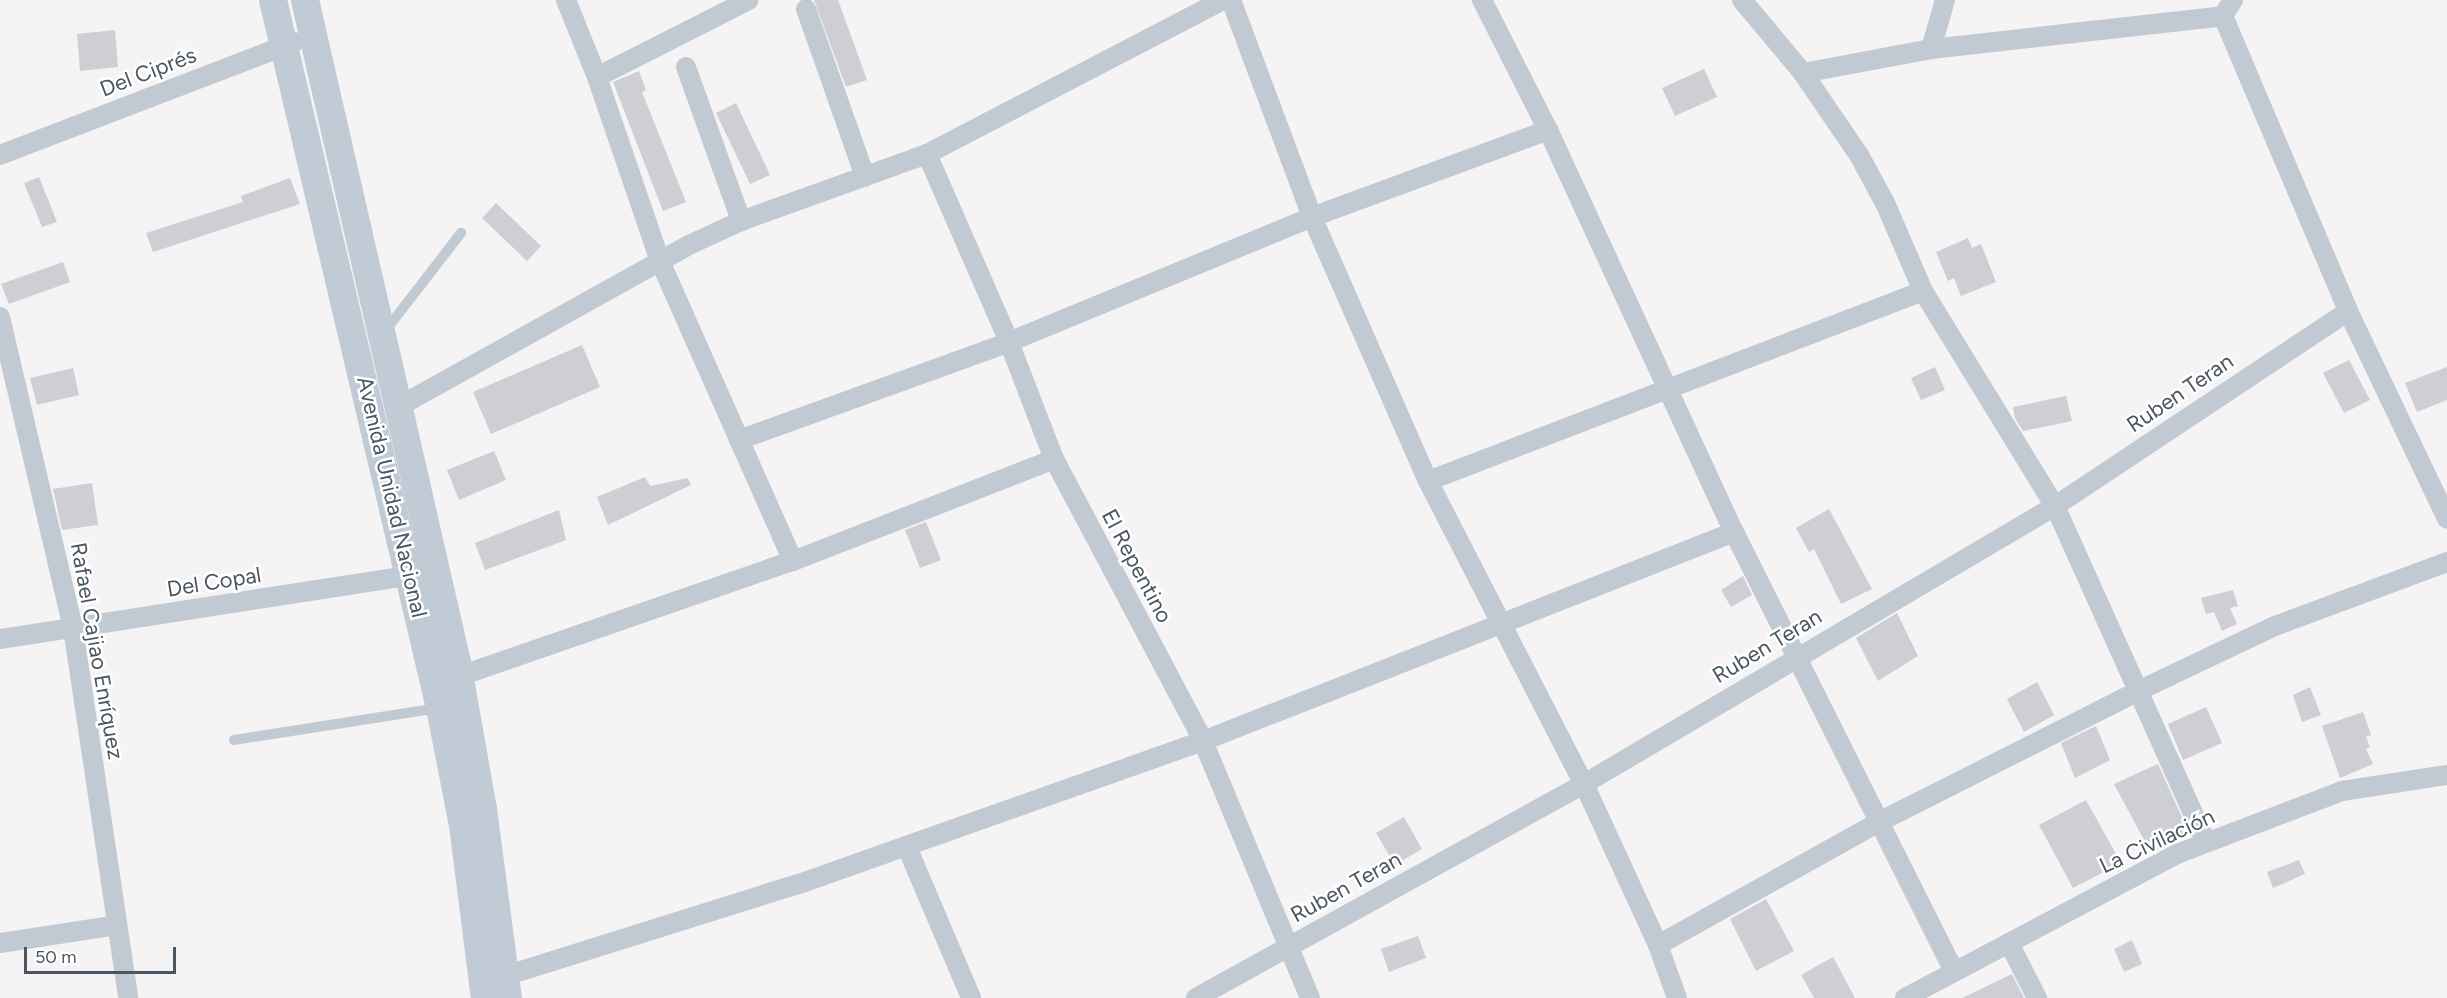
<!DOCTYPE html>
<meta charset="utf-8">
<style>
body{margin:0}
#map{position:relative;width:2447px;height:998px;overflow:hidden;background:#f5f3f3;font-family:Figtree,sans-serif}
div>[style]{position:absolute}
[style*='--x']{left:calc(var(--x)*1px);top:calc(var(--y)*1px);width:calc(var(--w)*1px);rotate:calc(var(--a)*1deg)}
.building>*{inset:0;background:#cdcfd5}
.service>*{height:10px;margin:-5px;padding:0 5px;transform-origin:5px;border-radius:5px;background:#c1cad2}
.minor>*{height:20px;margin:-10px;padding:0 10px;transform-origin:10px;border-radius:10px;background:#c1cad2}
.secondary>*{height:28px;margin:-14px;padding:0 14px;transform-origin:14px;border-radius:14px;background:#c1cbd6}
span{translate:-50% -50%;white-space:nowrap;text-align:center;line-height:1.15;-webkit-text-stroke:5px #fff;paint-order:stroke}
.street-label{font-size:22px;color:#4a5661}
.scale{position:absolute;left:24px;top:947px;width:152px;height:27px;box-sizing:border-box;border:3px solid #4a5661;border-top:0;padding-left:8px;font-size:18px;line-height:21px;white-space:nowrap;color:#4a5661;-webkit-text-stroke:4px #fff;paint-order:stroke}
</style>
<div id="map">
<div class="building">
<i style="clip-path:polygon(814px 0,838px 0,867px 80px,846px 87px)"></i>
<i style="clip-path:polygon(115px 30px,118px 67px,80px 71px,77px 34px)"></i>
<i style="clip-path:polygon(1704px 69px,1717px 97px,1675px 116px,1662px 88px)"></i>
<i style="clip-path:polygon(639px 71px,646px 90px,642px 92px,686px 202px,663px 211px,613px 82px)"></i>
<i style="clip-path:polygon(736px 103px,770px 175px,750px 184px,716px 113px)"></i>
<i style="clip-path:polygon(39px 177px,57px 222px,42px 227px,24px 183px)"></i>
<i style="clip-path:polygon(290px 178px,300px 204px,153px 252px,146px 233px,243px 202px,241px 196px)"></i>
<i style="clip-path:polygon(496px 203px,541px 246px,527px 261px,482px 218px)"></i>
<i style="clip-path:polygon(1968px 238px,1972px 248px,1981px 244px,1996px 282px,1961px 296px,1954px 278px,1948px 281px,1936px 252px)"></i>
<i style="clip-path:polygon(63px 262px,70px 282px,9px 304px,1px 284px)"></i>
<i style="clip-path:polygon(582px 345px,600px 387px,491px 434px,473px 392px)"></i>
<i style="clip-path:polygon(2349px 360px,2370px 400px,2344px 413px,2323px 373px)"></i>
<i style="clip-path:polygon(1935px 367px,1945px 390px,1921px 400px,1911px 378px)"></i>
<i style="clip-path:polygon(2447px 367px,2447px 400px,2417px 412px,2405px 383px)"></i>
<i style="clip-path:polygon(73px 368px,79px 395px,37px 405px,30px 378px)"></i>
<i style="clip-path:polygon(2066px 396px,2072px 421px,2023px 431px,2015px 418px,2013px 407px)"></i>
<i style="clip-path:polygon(494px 451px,506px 480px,459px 500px,447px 470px)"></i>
<i style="clip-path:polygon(645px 477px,650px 486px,688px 478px,691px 485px,608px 525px,597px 497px)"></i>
<i style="clip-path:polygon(92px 483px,98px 525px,62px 530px,53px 489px)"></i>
<i style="clip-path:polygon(1829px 509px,1872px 589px,1841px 604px,1814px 549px,1809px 552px,1796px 528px)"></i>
<i style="clip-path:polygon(559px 510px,566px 540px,485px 570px,475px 543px)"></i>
<i style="clip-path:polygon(926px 522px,941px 560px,920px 568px,905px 530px)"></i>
<i style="clip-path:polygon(1743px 576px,1752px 595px,1731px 607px,1721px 590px)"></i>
<i style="clip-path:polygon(2233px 590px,2238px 606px,2230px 608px,2237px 624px,2222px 631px,2214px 612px,2206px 614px,2201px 598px)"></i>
<i style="clip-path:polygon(1897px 613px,1918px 656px,1878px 681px,1856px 638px)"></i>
<i style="clip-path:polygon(2037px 682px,2054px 715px,2024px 732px,2007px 699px)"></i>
<i style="clip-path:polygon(2310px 687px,2321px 715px,2302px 722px,2293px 695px)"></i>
<i style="clip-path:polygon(2206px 707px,2222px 743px,2183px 760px,2168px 724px)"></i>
<i style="clip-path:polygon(2363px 712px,2371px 735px,2366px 737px,2370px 747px,2366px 749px,2373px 764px,2340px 778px,2322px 726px)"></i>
<i style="clip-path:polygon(2096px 726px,2110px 760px,2075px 778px,2061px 743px)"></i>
<i style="clip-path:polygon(2158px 764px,2189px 833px,2151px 853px,2114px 784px)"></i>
<i style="clip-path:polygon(2086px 800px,2121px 863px,2073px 888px,2039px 825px)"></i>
<i style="clip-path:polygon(1404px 817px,1422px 849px,1395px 865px,1376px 833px)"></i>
<i style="clip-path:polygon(2299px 860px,2305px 874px,2273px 888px,2267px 872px)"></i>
<i style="clip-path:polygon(1766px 899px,1794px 951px,1756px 971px,1730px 919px)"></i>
<i style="clip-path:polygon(1418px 936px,1426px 958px,1389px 972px,1381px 949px)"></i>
<i style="clip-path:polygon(2132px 940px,2142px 964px,2124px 972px,2114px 949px)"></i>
<i style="clip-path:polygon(1833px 957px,1855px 998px,1814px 998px,1801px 975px)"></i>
<i style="clip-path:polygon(2012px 974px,2024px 998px,1962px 998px)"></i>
</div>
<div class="service">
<i style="--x:386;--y:330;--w:123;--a:-52.3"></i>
<i style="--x:234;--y:740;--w:207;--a:-8.9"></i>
</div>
<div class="minor">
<i style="--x:566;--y:0;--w:83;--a:68.1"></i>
<i style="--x:597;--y:77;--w:194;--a:71.1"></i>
<i style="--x:660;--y:261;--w:328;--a:66.1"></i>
<i style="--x:1231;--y:0;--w:232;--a:69.5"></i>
<i style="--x:1312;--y:217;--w:288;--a:66.3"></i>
<i style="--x:1428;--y:481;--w:341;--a:62.8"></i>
<i style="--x:1584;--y:784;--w:177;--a:65.3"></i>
<i style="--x:1658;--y:945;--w:56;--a:70.3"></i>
<i style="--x:1482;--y:0;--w:146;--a:63.1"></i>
<i style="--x:1548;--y:130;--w:443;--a:65.2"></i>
<i style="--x:1734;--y:532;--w:491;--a:63.4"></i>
<i style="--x:1742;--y:0;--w:95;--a:50.1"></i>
<i style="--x:1803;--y:73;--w:99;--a:55.7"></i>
<i style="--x:1859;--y:155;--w:55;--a:61.6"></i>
<i style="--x:1885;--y:203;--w:96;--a:66.6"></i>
<i style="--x:1923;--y:291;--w:252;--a:58.5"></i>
<i style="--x:2055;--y:506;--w:368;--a:65.8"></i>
<i style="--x:806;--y:9;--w:178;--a:70.6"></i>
<i style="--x:2223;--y:16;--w:320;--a:67"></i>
<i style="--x:2348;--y:311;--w:230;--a:64.5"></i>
<i style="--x:1931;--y:49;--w:51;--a:-74.1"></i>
<i style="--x:686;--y:67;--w:164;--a:70.3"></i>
<i style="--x:1803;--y:73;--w:130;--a:-10.6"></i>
<i style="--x:1931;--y:49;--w:294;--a:-6.4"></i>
<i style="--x:2223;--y:16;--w:19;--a:-58"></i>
<i style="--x:597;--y:77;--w:170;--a:-26.9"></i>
<i style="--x:927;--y:154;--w:205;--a:66.4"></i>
<i style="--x:1009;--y:342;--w:125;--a:69"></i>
<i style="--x:1054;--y:459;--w:319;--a:62.1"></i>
<i style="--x:1203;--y:741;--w:278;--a:67.4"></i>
<i style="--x:0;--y:155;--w:315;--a:-21"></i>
<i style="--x:0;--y:317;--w:319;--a:76.8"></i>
<i style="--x:73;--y:628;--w:374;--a:81.5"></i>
<i style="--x:398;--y:407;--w:333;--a:-29.1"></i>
<i style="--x:689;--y:245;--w:57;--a:-24.8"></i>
<i style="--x:741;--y:221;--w:198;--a:-19.8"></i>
<i style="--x:927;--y:154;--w:334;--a:-27.5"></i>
<i style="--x:739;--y:440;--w:287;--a:-19.9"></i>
<i style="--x:1009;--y:342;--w:328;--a:-22.4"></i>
<i style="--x:1312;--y:217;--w:252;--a:-20.2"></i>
<i style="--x:1428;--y:481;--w:530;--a:-21"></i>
<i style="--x:0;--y:639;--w:426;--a:-8.8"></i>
<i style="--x:460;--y:676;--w:352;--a:-19.1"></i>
<i style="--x:793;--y:561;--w:280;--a:-21.3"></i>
<i style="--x:907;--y:847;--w:164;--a:67"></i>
<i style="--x:0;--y:943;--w:118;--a:-8.7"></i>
<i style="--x:2009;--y:943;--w:62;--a:63"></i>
<i style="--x:1658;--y:945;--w:253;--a:-29.1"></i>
<i style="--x:1879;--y:822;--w:290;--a:-26.8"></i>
<i style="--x:2138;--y:691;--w:152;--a:-25.4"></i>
<i style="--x:2275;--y:626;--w:184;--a:-20.4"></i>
<i style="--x:495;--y:979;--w:318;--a:-17.4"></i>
<i style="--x:799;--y:884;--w:429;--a:-19.5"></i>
<i style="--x:1203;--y:741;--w:571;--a:-21.48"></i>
<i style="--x:1196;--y:998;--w:443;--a:-28.9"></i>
<i style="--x:1584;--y:784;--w:547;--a:-30.55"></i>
<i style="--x:2055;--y:506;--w:352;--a:-33.6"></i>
<i style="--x:1905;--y:998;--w:308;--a:-27.9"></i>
<i style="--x:2177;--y:854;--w:177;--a:-20.9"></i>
<i style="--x:2342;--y:791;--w:106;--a:-8.7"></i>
</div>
<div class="secondary">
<i style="--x:273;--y:0;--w:727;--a:76.73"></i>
<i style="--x:440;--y:708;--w:119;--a:78.9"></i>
<i style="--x:463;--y:825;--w:174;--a:82.8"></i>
<i style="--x:305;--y:0;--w:679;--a:77.07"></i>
<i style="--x:457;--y:662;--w:149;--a:80"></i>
<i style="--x:483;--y:809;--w:191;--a:82.5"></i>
</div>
<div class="street-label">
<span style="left:148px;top:72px;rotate:-21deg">Del Ciprés</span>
<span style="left:2180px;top:393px;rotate:-34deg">Ruben Teran</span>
<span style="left:392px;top:497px;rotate:77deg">Avenida Unidad Nacional</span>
<span style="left:1137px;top:566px;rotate:62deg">El Repentino</span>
<span style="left:214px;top:582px;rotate:-9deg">Del Copal</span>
<span style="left:1767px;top:646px;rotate:-31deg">Ruben Teran</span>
<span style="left:97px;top:651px;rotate:80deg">Rafael Cajiao Enríquez</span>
<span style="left:2157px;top:841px;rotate:-25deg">La Civilación</span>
<span style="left:1346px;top:887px;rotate:-29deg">Ruben Teran</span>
</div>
<div class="scale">50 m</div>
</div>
